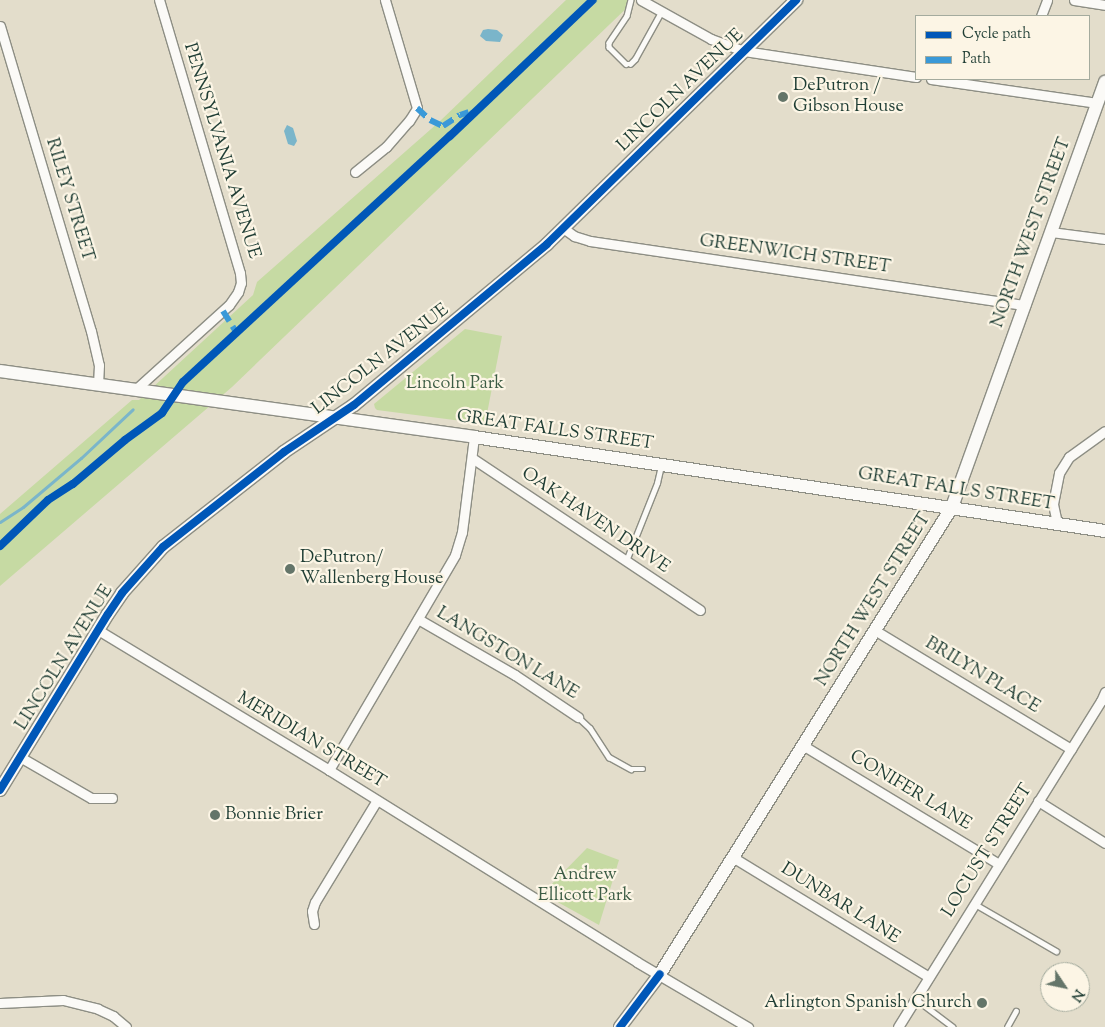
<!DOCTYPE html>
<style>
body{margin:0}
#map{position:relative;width:1105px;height:1027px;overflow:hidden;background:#e3ddcb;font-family:"Sorts Mill Goudy",serif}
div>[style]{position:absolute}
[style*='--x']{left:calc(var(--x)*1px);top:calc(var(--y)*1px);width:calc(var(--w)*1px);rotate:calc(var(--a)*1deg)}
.green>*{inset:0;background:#c6daa3}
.water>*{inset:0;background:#7ab5ca}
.stream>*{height:3px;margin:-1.5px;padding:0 1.5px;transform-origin:1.5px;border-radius:1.5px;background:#7ab5ca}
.roads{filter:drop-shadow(1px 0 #8d8e84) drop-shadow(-1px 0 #8d8e84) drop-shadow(0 1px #8d8e84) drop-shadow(0 -1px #8d8e84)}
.lane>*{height:4.5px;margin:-2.25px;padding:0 2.25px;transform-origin:2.25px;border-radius:2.25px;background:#fbfaf7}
.street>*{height:9px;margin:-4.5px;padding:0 4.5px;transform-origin:4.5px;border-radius:4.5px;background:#fbfaf7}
.secondary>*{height:12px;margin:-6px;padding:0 6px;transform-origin:6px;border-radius:6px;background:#fbfaf7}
.quiet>*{height:6px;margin-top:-3px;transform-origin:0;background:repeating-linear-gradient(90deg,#3a99d8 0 12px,transparent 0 18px)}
.cycleway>*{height:8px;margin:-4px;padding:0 4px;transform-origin:4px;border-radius:4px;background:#0057b8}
.dots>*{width:14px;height:14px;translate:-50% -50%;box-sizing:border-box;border:2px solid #fcf5e5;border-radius:50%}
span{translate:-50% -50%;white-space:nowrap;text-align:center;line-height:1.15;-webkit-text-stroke:4.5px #fcf5e5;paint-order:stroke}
.poi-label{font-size:18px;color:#1f3d34}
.left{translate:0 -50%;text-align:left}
.right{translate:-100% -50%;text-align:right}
.street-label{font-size:18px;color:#1f3d34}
.park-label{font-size:18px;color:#3c5c44}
.legend{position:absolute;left:915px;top:15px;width:175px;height:65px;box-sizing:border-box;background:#fcf5e5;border:1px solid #a4ab9e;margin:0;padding:6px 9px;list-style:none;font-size:15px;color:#1f3d34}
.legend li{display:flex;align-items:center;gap:10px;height:25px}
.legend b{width:25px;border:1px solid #a4ab9e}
.north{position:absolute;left:1040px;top:962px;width:50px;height:50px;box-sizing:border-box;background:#fcf5e5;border:1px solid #a4ab9e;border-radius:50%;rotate:124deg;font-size:14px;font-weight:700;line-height:20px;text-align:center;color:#1f3d34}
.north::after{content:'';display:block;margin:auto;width:18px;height:22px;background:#647569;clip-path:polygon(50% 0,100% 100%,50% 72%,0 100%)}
</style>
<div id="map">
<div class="green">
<i style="clip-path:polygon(566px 0,635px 0,232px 387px,0 586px,0 514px,132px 400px,139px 400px,253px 295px,257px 282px,439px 122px)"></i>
<i style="clip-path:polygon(465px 329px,502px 336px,485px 424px,377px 410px,375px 408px,374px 404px)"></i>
<i style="clip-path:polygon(587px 848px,619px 860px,599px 925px,545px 895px,544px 892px)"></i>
</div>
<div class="water">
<i style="clip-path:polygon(488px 29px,497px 30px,503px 35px,500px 42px,486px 41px,480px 36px,483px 30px)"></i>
<i style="clip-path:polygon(287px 125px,293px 128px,297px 141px,294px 146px,288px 144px,284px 131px)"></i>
</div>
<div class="stream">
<i style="--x:0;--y:522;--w:27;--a:-33"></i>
<i style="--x:23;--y:507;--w:76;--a:-40.2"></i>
<i style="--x:81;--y:458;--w:71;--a:-43.3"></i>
</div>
<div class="roads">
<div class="lane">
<i style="--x:631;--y:0;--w:16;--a:104"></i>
<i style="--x:627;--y:16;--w:32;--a:124"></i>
<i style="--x:609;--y:43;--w:4;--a:90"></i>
<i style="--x:609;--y:47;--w:24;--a:45"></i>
<i style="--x:626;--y:64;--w:4;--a:0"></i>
<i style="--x:630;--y:64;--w:7;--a:-45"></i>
<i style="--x:635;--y:59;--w:54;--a:-61"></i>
<i style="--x:626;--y:561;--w:84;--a:-68.3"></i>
<i style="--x:657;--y:483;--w:17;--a:-77"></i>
<i style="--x:578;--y:717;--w:16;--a:43"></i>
<i style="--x:590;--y:728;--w:35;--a:57"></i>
<i style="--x:609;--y:757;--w:25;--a:29"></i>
<i style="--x:631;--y:769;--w:12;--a:0"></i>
<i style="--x:975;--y:904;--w:94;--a:30.1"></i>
<i style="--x:916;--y:999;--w:46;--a:37.1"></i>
<i style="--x:1007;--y:1027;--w:18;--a:-61"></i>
</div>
<div class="street">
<i style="--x:641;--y:0;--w:80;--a:29.1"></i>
<i style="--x:711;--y:39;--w:35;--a:20"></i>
<i style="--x:744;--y:51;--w:174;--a:8.6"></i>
<i style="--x:1074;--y:0;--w:31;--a:9"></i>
<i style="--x:1041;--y:16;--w:17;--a:-69"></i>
<i style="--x:0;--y:26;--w:318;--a:73.4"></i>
<i style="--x:91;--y:331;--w:35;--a:77"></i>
<i style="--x:99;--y:365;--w:19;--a:93"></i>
<i style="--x:931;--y:79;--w:168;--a:8.2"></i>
<i style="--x:355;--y:172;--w:40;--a:-39"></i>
<i style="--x:386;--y:147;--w:35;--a:-49"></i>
<i style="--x:409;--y:121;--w:15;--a:-58"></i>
<i style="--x:417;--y:108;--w:113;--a:-106.5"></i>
<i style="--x:563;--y:228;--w:14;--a:36"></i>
<i style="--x:574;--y:236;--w:17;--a:17"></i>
<i style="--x:590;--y:241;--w:440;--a:8.4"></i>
<i style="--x:1051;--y:232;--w:54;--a:7.4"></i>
<i style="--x:136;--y:389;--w:125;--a:-42.1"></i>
<i style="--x:229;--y:305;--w:16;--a:-55"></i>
<i style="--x:238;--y:292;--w:9;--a:-72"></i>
<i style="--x:241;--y:283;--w:10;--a:-96"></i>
<i style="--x:240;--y:273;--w:285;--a:-106.5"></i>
<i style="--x:472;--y:458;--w:274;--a:33.7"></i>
<i style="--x:1057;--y:523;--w:19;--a:-102"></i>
<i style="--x:1053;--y:504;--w:32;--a:-79"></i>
<i style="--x:1059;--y:473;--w:19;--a:-58"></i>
<i style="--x:1069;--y:457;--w:44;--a:-35.8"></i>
<i style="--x:418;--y:619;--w:112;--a:30"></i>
<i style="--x:515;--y:675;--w:76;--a:33.7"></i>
<i style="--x:98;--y:630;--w:270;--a:31.2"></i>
<i style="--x:329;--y:770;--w:363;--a:31.9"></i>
<i style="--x:637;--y:962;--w:129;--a:30.4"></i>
<i style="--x:876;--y:631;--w:228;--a:31.2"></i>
<i style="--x:804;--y:746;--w:228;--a:31.2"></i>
<i style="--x:20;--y:757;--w:82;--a:30"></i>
<i style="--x:91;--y:798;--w:21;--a:0"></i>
<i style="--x:329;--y:770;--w:249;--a:-59.6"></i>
<i style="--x:455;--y:555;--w:24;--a:-73"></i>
<i style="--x:462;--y:532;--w:96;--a:-82.8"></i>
<i style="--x:1038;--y:801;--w:79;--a:32.1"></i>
<i style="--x:734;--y:858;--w:228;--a:31.4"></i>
<i style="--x:314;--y:924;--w:13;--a:-99"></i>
<i style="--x:312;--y:911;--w:9;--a:-72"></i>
<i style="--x:315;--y:902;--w:119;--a:-58.7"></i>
<i style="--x:0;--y:1003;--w:63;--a:-2.7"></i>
<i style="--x:63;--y:1000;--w:36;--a:14"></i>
<i style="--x:98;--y:1009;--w:17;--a:25"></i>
<i style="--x:113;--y:1016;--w:17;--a:40"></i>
<i style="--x:898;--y:1027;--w:384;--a:-58.1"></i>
<i style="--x:1101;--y:701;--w:10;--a:-66"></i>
</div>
<div class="secondary">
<i style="--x:0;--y:371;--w:479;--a:7.9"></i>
<i style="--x:474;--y:437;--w:638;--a:8.47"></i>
<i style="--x:0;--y:790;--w:206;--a:-58.5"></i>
<i style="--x:108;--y:614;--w:25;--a:-56"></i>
<i style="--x:122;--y:593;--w:62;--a:-48.3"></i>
<i style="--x:163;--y:547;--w:154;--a:-38.1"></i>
<i style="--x:284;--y:452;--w:84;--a:-33.9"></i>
<i style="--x:354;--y:405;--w:251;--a:-39.8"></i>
<i style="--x:547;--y:244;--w:349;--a:-44.4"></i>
<i style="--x:620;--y:1027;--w:66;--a:-53"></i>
<i style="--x:660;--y:974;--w:551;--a:-57.98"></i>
<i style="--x:952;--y:507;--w:452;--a:-70.2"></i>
</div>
</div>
<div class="quiet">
<i style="--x:417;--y:108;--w:18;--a:43"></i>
<i style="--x:430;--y:120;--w:14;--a:25"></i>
<i style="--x:443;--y:126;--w:20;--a:-33"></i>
<i style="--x:460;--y:115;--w:9;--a:-18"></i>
<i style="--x:469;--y:112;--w:3;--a:45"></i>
<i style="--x:223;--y:311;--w:28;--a:58"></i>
</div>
<div class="cycleway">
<i style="--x:0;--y:546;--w:66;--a:-43.8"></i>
<i style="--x:48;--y:500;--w:30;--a:-33"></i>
<i style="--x:73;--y:484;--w:68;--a:-40.2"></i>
<i style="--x:125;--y:440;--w:46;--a:-36.1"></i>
<i style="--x:162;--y:413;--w:37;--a:-56"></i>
<i style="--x:183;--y:382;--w:363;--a:-42.7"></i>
<i style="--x:450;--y:136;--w:197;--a:-43.6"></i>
<i style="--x:0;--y:790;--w:206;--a:-58.5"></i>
<i style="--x:108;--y:614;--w:25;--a:-56"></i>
<i style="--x:122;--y:593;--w:62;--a:-48.3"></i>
<i style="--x:163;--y:547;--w:154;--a:-38.1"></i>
<i style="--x:284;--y:452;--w:84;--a:-33.9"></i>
<i style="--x:354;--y:405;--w:251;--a:-39.8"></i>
<i style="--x:547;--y:244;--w:349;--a:-44.4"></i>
<i style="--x:620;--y:1027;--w:66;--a:-53"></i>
</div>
<div class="dots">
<i style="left:783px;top:97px;background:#647569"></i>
<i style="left:290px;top:569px;background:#647569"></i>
<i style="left:215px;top:815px;background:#647569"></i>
<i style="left:982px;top:1003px;background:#647569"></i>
</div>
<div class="poi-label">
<span class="left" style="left:793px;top:97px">DePutron /<br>Gibson House</span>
<span class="left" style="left:300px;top:569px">DePutron/<br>Wallenberg House</span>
<span class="left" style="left:225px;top:815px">Bonnie Brier</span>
<span class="right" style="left:972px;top:1003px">Arlington Spanish Church</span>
</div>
<div class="street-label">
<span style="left:681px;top:91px;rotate:-44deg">LINCOLN AVENUE</span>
<span style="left:221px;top:151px;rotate:73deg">PENNSYLVANIA AVENUE</span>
<span style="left:69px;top:200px;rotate:73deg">RILEY STREET</span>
<span style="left:1032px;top:233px;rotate:-70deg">NORTH WEST STREET</span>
<span style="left:795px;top:255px;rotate:8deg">GREENWICH STREET</span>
<span style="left:381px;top:360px;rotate:-38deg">LINCOLN AVENUE</span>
<span style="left:555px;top:431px;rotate:8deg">GREAT FALLS STREET</span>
<span style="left:956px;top:490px;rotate:9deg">GREAT FALLS STREET</span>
<span style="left:595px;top:521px;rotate:34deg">OAK HAVEN DRIVE</span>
<span style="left:874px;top:600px;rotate:-58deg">NORTH WEST STREET</span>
<span style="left:507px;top:654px;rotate:31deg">LANGSTON LANE</span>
<span style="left:65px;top:658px;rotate:-58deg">LINCOLN AVENUE</span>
<span style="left:982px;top:676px;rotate:31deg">BRILYN PLACE</span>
<span style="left:311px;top:741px;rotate:31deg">MERIDIAN STREET</span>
<span style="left:910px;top:791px;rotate:31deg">CONIFER LANE</span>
<span style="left:988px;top:851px;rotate:-58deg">LOCUST STREET</span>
<span style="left:840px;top:904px;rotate:32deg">DUNBAR LANE</span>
</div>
<div class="park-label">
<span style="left:455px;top:384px">Lincoln Park</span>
<span style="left:585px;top:886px">Andrew<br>Ellicott Park</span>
</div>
<ul class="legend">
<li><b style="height:6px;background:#0057b8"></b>Cycle path</li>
<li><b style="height:6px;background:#3a99d8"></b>Path</li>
</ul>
<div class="north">N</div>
</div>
